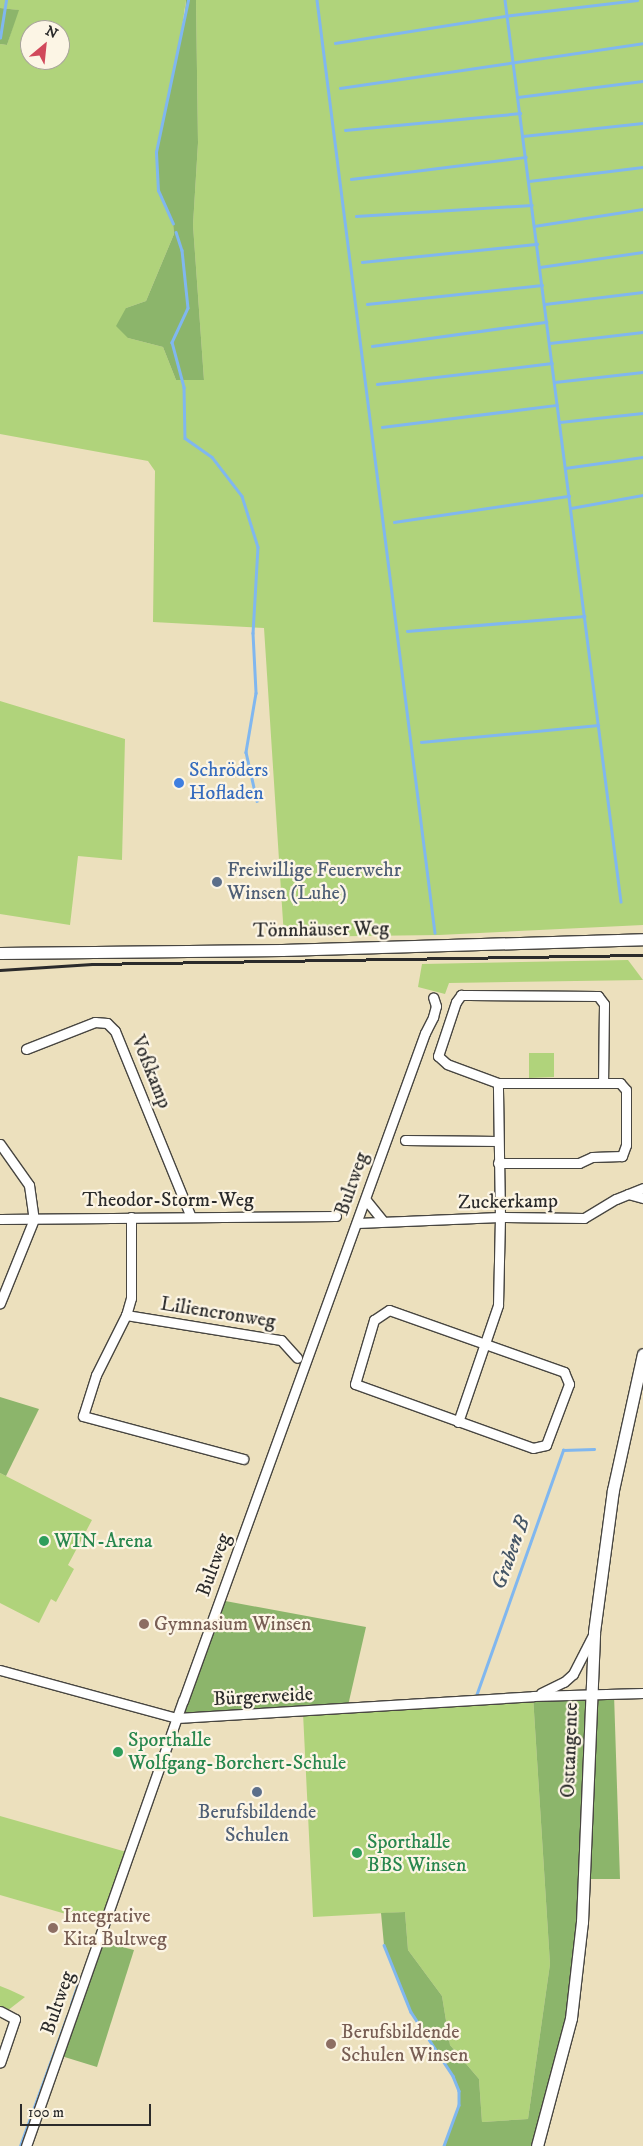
<!DOCTYPE html>
<meta charset="utf-8">
<style>
body{margin:0}
#map{position:relative;width:643px;height:2146px;overflow:hidden;background:#ece0bd;font-family:"IM FELL DW Pica",serif}
div>[style]{position:absolute}
[style*='--x']{left:calc(var(--x)*1px);top:calc(var(--y)*1px);width:calc(var(--w)*1px);rotate:calc(var(--a)*1deg)}
.green>*{inset:0;background:#b0d37b}
.forest>*{inset:0;background:#8cb56b}
.stream>*{height:2.5px;margin:-1.25px;padding:0 1.25px;transform-origin:1.25px;border-radius:1.25px;background:#80b7ef}
.roads{filter:drop-shadow(1px 0 #484641) drop-shadow(-1px 0 #484641) drop-shadow(0 1px #484641) drop-shadow(0 -1px #484641)}
.street>*{height:9px;margin:-4.5px;padding:0 4.5px;transform-origin:4.5px;border-radius:4.5px;background:#fff}
.secondary>*{height:11px;margin:-5.5px;padding:0 5.5px;transform-origin:5.5px;border-radius:5.5px;background:#fff}
.rail>*{height:2.5px;margin:-1.25px;padding:0 1.25px;transform-origin:1.25px;border-radius:1.25px;background:#2b2b2b}
.dots>*{width:14px;height:14px;translate:-50% -50%;box-sizing:border-box;border:2px solid #fcf5e5;border-radius:50%}
span{translate:-50% -50%;white-space:nowrap;text-align:center;line-height:1.15;-webkit-text-stroke:4.5px #fcf5e5;paint-order:stroke}
.shop-label{font-size:20px;color:#366cbe}
.left{translate:0 -50%;text-align:left}
.service-label{font-size:20px;color:#4e5e75}
.street-label{font-size:20px;color:#2b2b2b}
.leisure-label{font-size:20px;color:#27864d}
.education-label{font-size:20px;color:#785e54}
.water-label{font-size:21px;color:#456;font-style:italic}
.north{position:absolute;left:20px;top:20px;width:50px;height:50px;box-sizing:border-box;background:#fcf5e5;border:1px solid #a8a49b;border-radius:50%;rotate:28deg;font-size:14px;font-weight:700;line-height:20px;text-align:center;color:#2b2b2b}
.north::after{content:'';display:block;margin:auto;width:18px;height:22px;background:#d1495b;clip-path:polygon(50% 0,100% 100%,50% 72%,0 100%)}
.scale{position:absolute;left:20px;top:2104px;width:131px;height:22px;box-sizing:border-box;border:2px solid #2b2b2b;border-top:0;padding-left:6px;font-size:15px;line-height:18px;white-space:nowrap;color:#2b2b2b;-webkit-text-stroke:4px #fcf5e5;paint-order:stroke}
</style>
<div id="map">
<div class="green">
<i style="clip-path:polygon(evenodd,0 0,186px 0,158px 191px,173px 224px,174px 234px,146px 301px,126px 308px,128px 338px,163px 347px,176px 380px,204px 380px,193px 225px,198px 143px,196px 0,643px 0,643px 925px,439px 935px,284px 937px,264px 628px,153px 622px,155px 471px,148px 461px,0 434px,0 44px,7px 45px,18px 10px,0 8px,0 0,30px 30px,60px 30px,60px 60px,30px 60px,30px 30px)"></i>
<i style="clip-path:polygon(0 701px,125px 739px,122px 860px,78px 856px,70px 925px,0 914px)"></i>
<i style="clip-path:polygon(628px 960px,643px 980px,449px 983px,445px 994px,418px 987px,422px 964px)"></i>
<i style="clip-path:polygon(529px 1053px,554px 1053px,554px 1077px,529px 1078px)"></i>
<i style="clip-path:polygon(0 1473px,92px 1520px,68px 1565px,74px 1569px,56px 1602px,51px 1599px,39px 1623px,0 1603px)"></i>
<i style="clip-path:polygon(533px 1696px,550px 1964px,528px 2119px,482px 2122px,479px 2079px,450px 2045px,442px 1996px,408px 1950px,405px 1912px,313px 1917px,303px 1713px)"></i>
<i style="clip-path:polygon(0 1816px,130px 1853px,104px 1925px,0 1895px)"></i>
<i style="clip-path:polygon(0 1986px,10px 1990px,25px 1997px,7px 2011px,0 2007px)"></i>
</div>
<div class="forest">
<i style="clip-path:polygon(186px 0,196px 0,198px 143px,193px 225px,204px 380px,176px 380px,163px 347px,128px 338px,116px 326px,126px 308px,146px 301px,174px 234px,173px 224px,158px 191px,156px 152px,184px 26px)"></i>
<i style="clip-path:polygon(0 8px,19px 10px,7px 45px,0 44px)"></i>
<i style="clip-path:polygon(0 1397px,39px 1409px,6px 1476px,0 1473px)"></i>
<i style="clip-path:polygon(220px 1600px,366px 1627px,347px 1710px,177px 1718px)"></i>
<i style="clip-path:polygon(614px 1694px,620px 1879px,584px 1879px,571px 2018px,537px 2146px,444px 2146px,459px 2105px,459px 2091px,453px 2076px,411px 2012px,384px 1945px,381px 1913px,405px 1912px,408px 1950px,442px 1996px,450px 2045px,479px 2079px,482px 2122px,528px 2119px,550px 1964px,533px 1696px)"></i>
<i style="clip-path:polygon(99px 1941px,134px 1950px,97px 2067px,58px 2055px)"></i>
</div>
<div class="stream">
<i style="--x:317;--y:0;--w:940;--a:82.79"></i>
<i style="--x:505;--y:0;--w:909;--a:82.67"></i>
<i style="--x:0;--y:38;--w:38;--a:-81"></i>
<i style="--x:335;--y:43;--w:179;--a:-9"></i>
<i style="--x:512;--y:15;--w:126;--a:-6.8"></i>
<i style="--x:340;--y:88;--w:306;--a:-8.4"></i>
<i style="--x:518;--y:97;--w:126;--a:-7.3"></i>
<i style="--x:345;--y:130;--w:176;--a:-5.5"></i>
<i style="--x:523;--y:136;--w:121;--a:-6.2"></i>
<i style="--x:351;--y:179;--w:176;--a:-7.2"></i>
<i style="--x:529;--y:181;--w:115;--a:-7"></i>
<i style="--x:356;--y:216;--w:176;--a:-3.6"></i>
<i style="--x:173;--y:224;--w:36;--a:-114"></i>
<i style="--x:158;--y:191;--w:39;--a:-93"></i>
<i style="--x:156;--y:152;--w:155;--a:-78.1"></i>
<i style="--x:534;--y:226;--w:110;--a:-8.9"></i>
<i style="--x:176;--y:232;--w:19;--a:72"></i>
<i style="--x:182;--y:250;--w:58;--a:84.1"></i>
<i style="--x:188;--y:308;--w:38;--a:115"></i>
<i style="--x:172;--y:342;--w:47;--a:75.1"></i>
<i style="--x:184;--y:387;--w:51;--a:88.9"></i>
<i style="--x:185;--y:438;--w:33;--a:35"></i>
<i style="--x:212;--y:457;--w:49;--a:52.4"></i>
<i style="--x:242;--y:496;--w:53;--a:72.6"></i>
<i style="--x:258;--y:547;--w:86;--a:93.3"></i>
<i style="--x:253;--y:633;--w:60;--a:87.1"></i>
<i style="--x:256;--y:693;--w:60;--a:99.6"></i>
<i style="--x:246;--y:752;--w:50;--a:77.3"></i>
<i style="--x:362;--y:262;--w:176;--a:-5.9"></i>
<i style="--x:540;--y:267;--w:104;--a:-8.3"></i>
<i style="--x:367;--y:304;--w:176;--a:-6.2"></i>
<i style="--x:545;--y:304;--w:99;--a:-7"></i>
<i style="--x:550;--y:343;--w:94;--a:-6.7"></i>
<i style="--x:372;--y:346;--w:176;--a:-7.9"></i>
<i style="--x:555;--y:382;--w:89;--a:-6.5"></i>
<i style="--x:377;--y:384;--w:176;--a:-6.8"></i>
<i style="--x:560;--y:422;--w:83;--a:-6.2"></i>
<i style="--x:382;--y:427;--w:176;--a:-7.2"></i>
<i style="--x:565;--y:468;--w:79;--a:-8"></i>
<i style="--x:571;--y:508;--w:73;--a:-10.2"></i>
<i style="--x:394;--y:522;--w:177;--a:-8.5"></i>
<i style="--x:407;--y:631;--w:178;--a:-4.8"></i>
<i style="--x:421;--y:742;--w:178;--a:-5.5"></i>
<i style="--x:476;--y:1696;--w:261;--a:-70.5"></i>
<i style="--x:563;--y:1450;--w:31;--a:-2"></i>
<i style="--x:384;--y:1945;--w:72;--a:68.1"></i>
<i style="--x:411;--y:2012;--w:77;--a:56.7"></i>
<i style="--x:453;--y:2076;--w:16;--a:68"></i>
<i style="--x:459;--y:2091;--w:14;--a:90"></i>
<i style="--x:459;--y:2105;--w:44;--a:110.1"></i>
<i style="--x:71;--y:2004;--w:21;--a:-71"></i>
<i style="--x:20;--y:2146;--w:138;--a:-70.1"></i>
</div>
<div class="roads">
<div class="street">
<i style="--x:26;--y:1049;--w:74;--a:-21.4"></i>
<i style="--x:95;--y:1022;--w:12;--a:5"></i>
<i style="--x:107;--y:1023;--w:11;--a:45"></i>
<i style="--x:115;--y:1031;--w:201;--a:67.8"></i>
<i style="--x:498;--y:1083;--w:122;--a:0"></i>
<i style="--x:620;--y:1083;--w:9;--a:49"></i>
<i style="--x:626;--y:1090;--w:55;--a:90"></i>
<i style="--x:626;--y:1145;--w:12;--a:110"></i>
<i style="--x:622;--y:1156;--w:30;--a:178"></i>
<i style="--x:592;--y:1157;--w:14;--a:155"></i>
<i style="--x:579;--y:1163;--w:81;--a:180"></i>
<i style="--x:405;--y:1140;--w:93;--a:0.6"></i>
<i style="--x:0;--y:1144;--w:50;--a:54.7"></i>
<i style="--x:29;--y:1185;--w:34;--a:82"></i>
<i style="--x:34;--y:1219;--w:91;--a:112"></i>
<i style="--x:628;--y:1194;--w:16;--a:15"></i>
<i style="--x:366;--y:1200;--w:27;--a:51"></i>
<i style="--x:131;--y:1217;--w:81;--a:90"></i>
<i style="--x:131;--y:1298;--w:18;--a:106"></i>
<i style="--x:126;--y:1315;--w:67;--a:116.6"></i>
<i style="--x:96;--y:1375;--w:43;--a:107.6"></i>
<i style="--x:83;--y:1416;--w:166;--a:15"></i>
<i style="--x:0;--y:1219;--w:336;--a:-0.5"></i>
<i style="--x:357;--y:1223;--w:143;--a:-2.4"></i>
<i style="--x:500;--y:1217;--w:84;--a:0.7"></i>
<i style="--x:584;--y:1218;--w:37;--a:-31"></i>
<i style="--x:616;--y:1199;--w:29;--a:-22"></i>
<i style="--x:389;--y:1310;--w:186;--a:19.5"></i>
<i style="--x:564;--y:1372;--w:13;--a:67"></i>
<i style="--x:569;--y:1384;--w:65;--a:110.7"></i>
<i style="--x:546;--y:1445;--w:13;--a:167"></i>
<i style="--x:533;--y:1448;--w:189;--a:-160.2"></i>
<i style="--x:355;--y:1384;--w:67;--a:-73.5"></i>
<i style="--x:374;--y:1320;--w:18;--a:-34"></i>
<i style="--x:126;--y:1315;--w:157;--a:9.2"></i>
<i style="--x:281;--y:1340;--w:24;--a:48"></i>
<i style="--x:458;--y:1422;--w:124;--a:-71.1"></i>
<i style="--x:498;--y:1305;--w:88;--a:-88.7"></i>
<i style="--x:500;--y:1217;--w:134;--a:-90.9"></i>
<i style="--x:498;--y:1083;--w:54;--a:-159.6"></i>
<i style="--x:447;--y:1064;--w:12;--a:-138"></i>
<i style="--x:438;--y:1056;--w:57;--a:-71.6"></i>
<i style="--x:456;--y:1002;--w:9;--a:-54"></i>
<i style="--x:461;--y:995;--w:7;--a:0"></i>
<i style="--x:468;--y:995;--w:130;--a:0.4"></i>
<i style="--x:598;--y:996;--w:10;--a:53"></i>
<i style="--x:604;--y:1004;--w:78;--a:90.7"></i>
<i style="--x:0;--y:1670;--w:183;--a:15.2"></i>
<i style="--x:177;--y:1718;--w:357;--a:-3.5"></i>
<i style="--x:533;--y:1696;--w:110;--a:-1.6"></i>
<i style="--x:541;--y:1693;--w:25;--a:-26"></i>
<i style="--x:564;--y:1682;--w:12;--a:-42"></i>
<i style="--x:573;--y:1674;--w:42;--a:-62.8"></i>
<i style="--x:0;--y:2011;--w:17;--a:28"></i>
<i style="--x:15;--y:2019;--w:46;--a:108.8"></i>
<i style="--x:26;--y:2146;--w:472;--a:-70.6"></i>
<i style="--x:183;--y:1701;--w:710;--a:-70.09"></i>
<i style="--x:425;--y:1033;--w:18;--a:-63"></i>
<i style="--x:433;--y:1017;--w:11;--a:-75"></i>
<i style="--x:436;--y:1006;--w:9;--a:-108"></i>
</div>
<div class="secondary">
<i style="--x:0;--y:953;--w:282;--a:-0.6"></i>
<i style="--x:282;--y:950;--w:361;--a:-1.7"></i>
<i style="--x:537;--y:2146;--w:132;--a:-75.1"></i>
<i style="--x:571;--y:2018;--w:97;--a:-83.5"></i>
<i style="--x:582;--y:1922;--w:290;--a:-87.6"></i>
<i style="--x:594;--y:1632;--w:143;--a:-82.4"></i>
<i style="--x:613;--y:1490;--w:139;--a:-77.6"></i>
</div>
</div>
<div class="rail">
<i style="--x:0;--y:970;--w:92;--a:-3.7"></i>
<i style="--x:92;--y:964;--w:551;--a:-0.94"></i>
</div>
<div class="dots">
<i style="left:179px;top:783px;background:#3f7fe0"></i>
<i style="left:217px;top:882px;background:#5c6f8a"></i>
<i style="left:44px;top:1541px;background:#2e9e5b"></i>
<i style="left:144px;top:1624px;background:#8d6e63"></i>
<i style="left:118px;top:1752px;background:#2e9e5b"></i>
<i style="left:257px;top:1792px;background:#5c6f8a"></i>
<i style="left:357px;top:1853px;background:#2e9e5b"></i>
<i style="left:53px;top:1928px;background:#8d6e63"></i>
<i style="left:331px;top:2044px;background:#8d6e63"></i>
</div>
<div class="shop-label">
<span class="left" style="left:189px;top:782px">Schröders<br>Hofladen</span>
</div>
<div class="service-label">
<span class="left" style="left:227px;top:882px">Freiwillige Feuerwehr<br>Winsen (Luhe)</span>
<span style="left:257px;top:1824px">Berufsbildende<br>Schulen</span>
</div>
<div class="street-label">
<span style="left:321px;top:930px;rotate:-1deg">Tönnhäuser Weg</span>
<span style="left:151px;top:1072px;rotate:68deg">Voßkamp</span>
<span style="left:352px;top:1184px;rotate:-71deg">Bultweg</span>
<span style="left:168px;top:1200px">Theodor-Storm-Weg</span>
<span style="left:508px;top:1202px;rotate:-1deg">Zuckerkamp</span>
<span style="left:218px;top:1313px;rotate:9deg">Liliencronweg</span>
<span style="left:214px;top:1565px;rotate:-70deg">Bultweg</span>
<span style="left:263px;top:1697px;rotate:-3deg">Bürgerweide</span>
<span style="left:570px;top:1750px;rotate:-88deg">Osttangente</span>
<span style="left:58px;top:2003px;rotate:-71deg">Bultweg</span>
</div>
<div class="leisure-label">
<span class="left" style="left:54px;top:1541px">WIN-Arena</span>
<span class="left" style="left:128px;top:1752px">Sporthalle<br>Wolfgang-Borchert-Schule</span>
<span class="left" style="left:367px;top:1854px">Sporthalle<br>BBS Winsen</span>
</div>
<div class="education-label">
<span class="left" style="left:154px;top:1624px">Gymnasium Winsen</span>
<span class="left" style="left:63px;top:1928px">Integrative<br>Kita Bultweg</span>
<span class="left" style="left:341px;top:2044px">Berufsbildende<br>Schulen Winsen</span>
</div>
<div class="water-label">
<span style="left:511px;top:1553px;rotate:-70deg">Graben B</span>
</div>
<div class="north">N</div>
<div class="scale">100 m</div>
</div>
